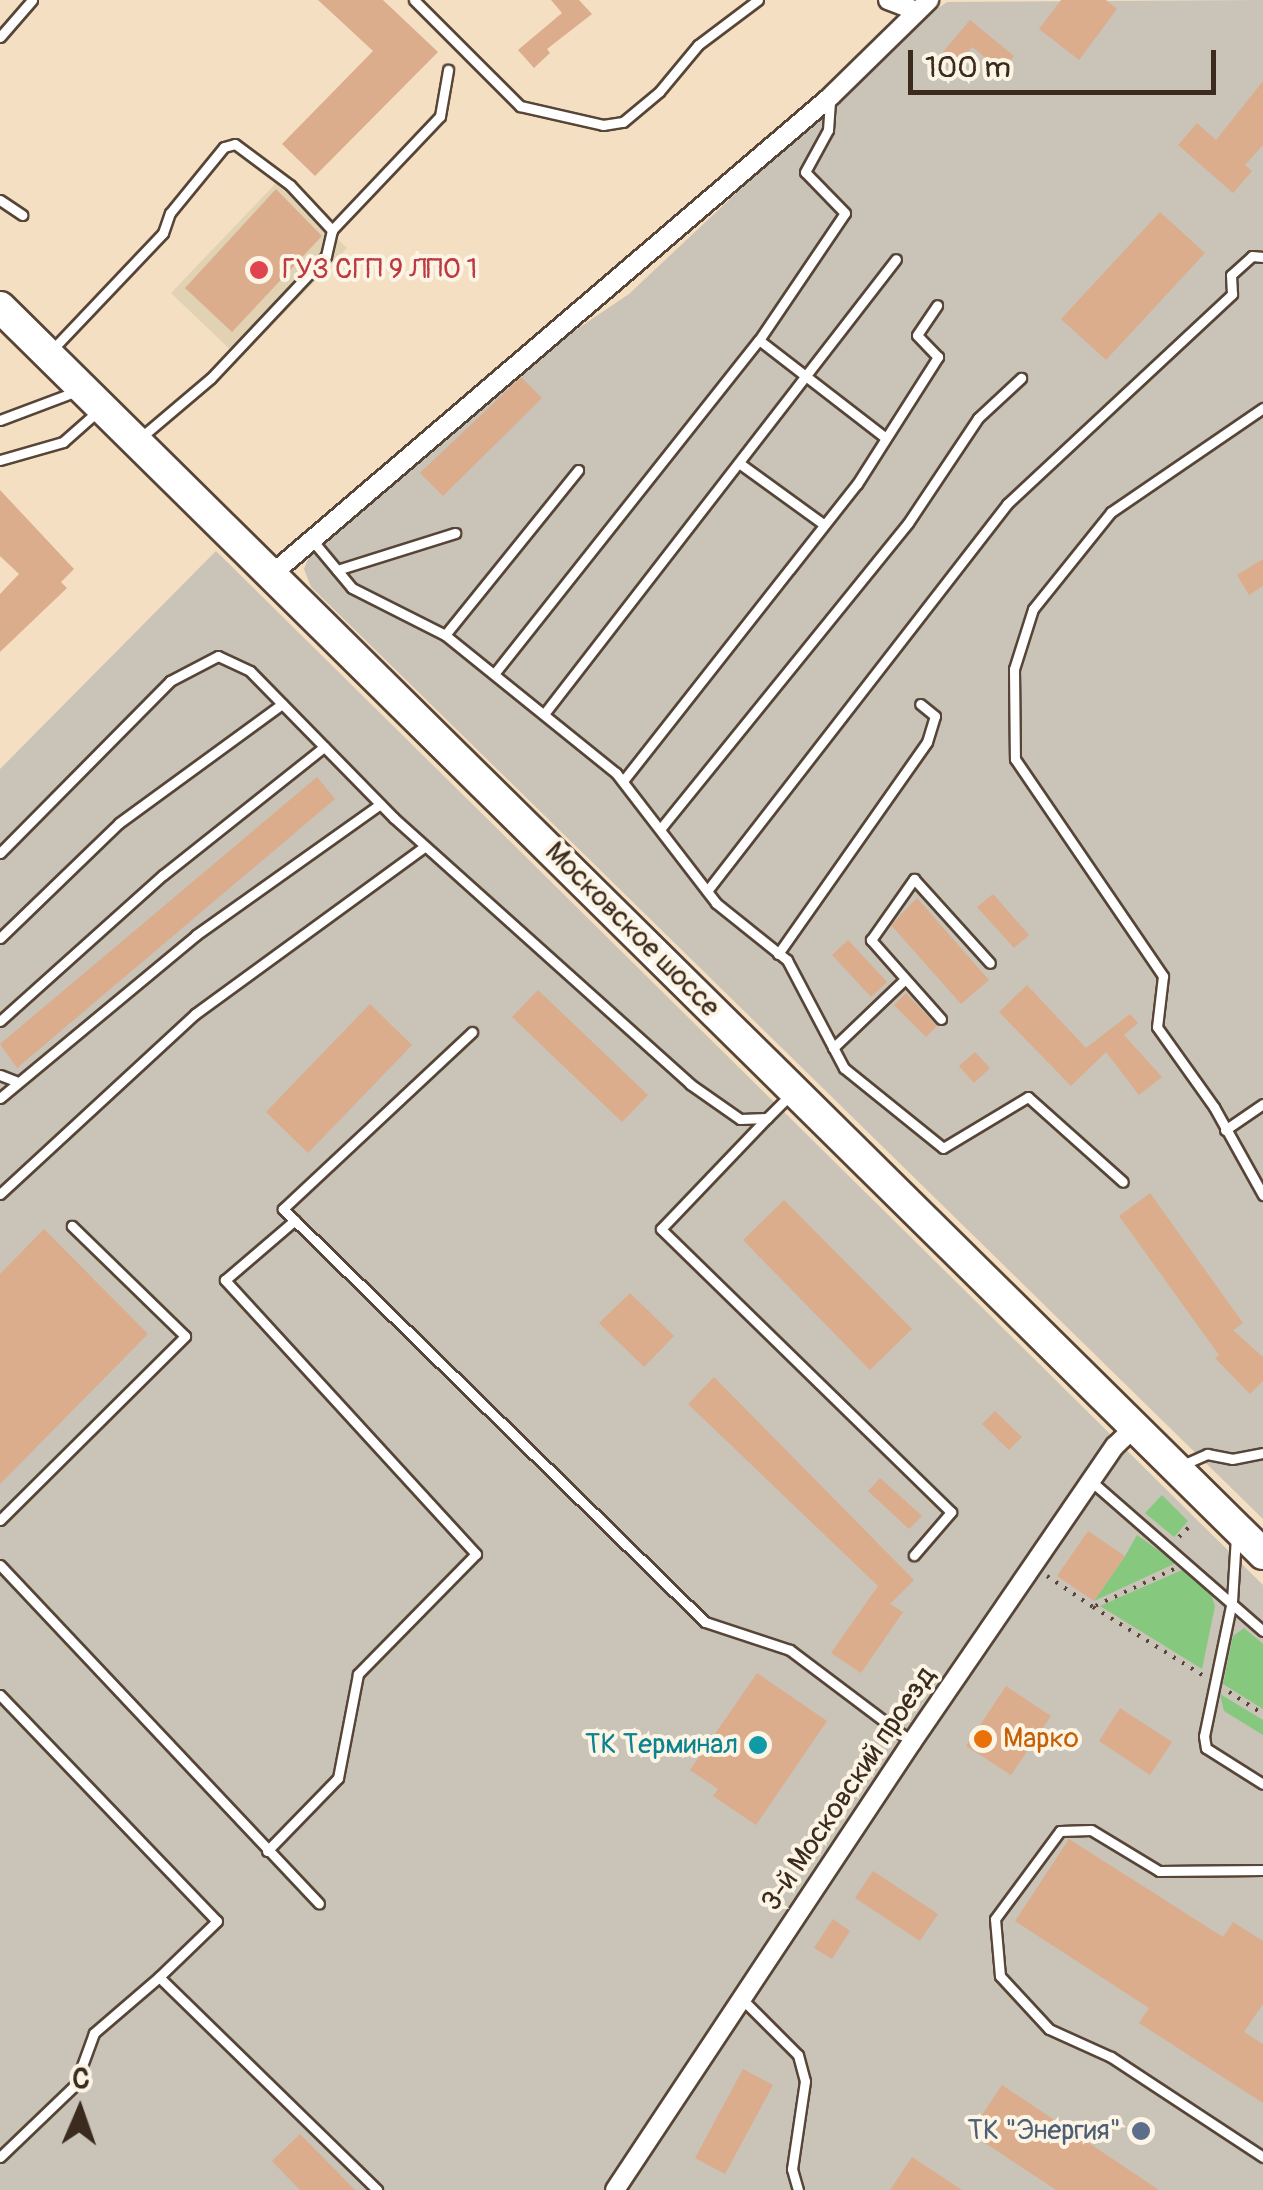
<!DOCTYPE html>
<meta charset="utf-8">
<style>
body{margin:0}
#map{position:relative;width:1263px;height:2190px;overflow:hidden;background:#f4dfc2;font-family:Pangolin,sans-serif}
div>[style]{position:absolute}
[style*='--x']{left:calc(var(--x)*1px);top:calc(var(--y)*1px);width:calc(var(--w)*1px);rotate:calc(var(--a)*1deg)}
.built>*{inset:0;background:#e2d2b4}
.industrial>*{inset:0;background:#c9c3b8}
.green>*{inset:0;background:#87c87f}
.building>*{inset:0;background:#dbad8d}
.path>*{height:4px;margin-top:-2px;transform-origin:0;background:repeating-linear-gradient(90deg,#574537 0 2.5px,transparent 0 10.5px)}
.roads{filter:drop-shadow(2px 0 #574537) drop-shadow(-2px 0 #574537) drop-shadow(0 2px #574537) drop-shadow(0 -2px #574537)}
.lane>*{height:9px;margin:-4.5px;padding:0 4.5px;transform-origin:4.5px;border-radius:4.5px;background:#fff}
.street>*{height:18px;margin:-9px;padding:0 9px;transform-origin:9px;border-radius:9px;background:#fff}
.primary>*{height:30px;margin:-15px;padding:0 15px;transform-origin:15px;border-radius:15px;background:#fff}
.dots>*{width:28px;height:28px;translate:-50% -50%;box-sizing:border-box;border:5px solid #fcf5e5;border-radius:50%}
span{translate:-50% -50%;white-space:nowrap;text-align:center;line-height:1.15;-webkit-text-stroke:8px #fcf5e5;paint-order:stroke}
.health-label{font-size:28px;color:#be3a42}
.left{translate:0 -50%;text-align:left}
.street-label{font-size:28px;color:#3b2a1e}
.food-label{font-size:28px;color:#c56008}
.culture-label{font-size:28px;color:#0d838f}
.right{translate:-100% -50%;text-align:right}
.service-label{font-size:28px;color:#4e5e75}
.north{position:absolute;left:30px;top:2060px;width:100px;height:100px;-webkit-text-stroke:8px #fcf5e5;paint-order:stroke;rotate:2deg;font-size:28px;font-weight:700;line-height:40px;text-align:center;color:#3b2a1e}
.north::after{content:'';display:block;margin:auto;width:35px;height:45px;background:#3b2a1e;clip-path:polygon(50% 0,100% 100%,50% 72%,0 100%)}
.scale{position:absolute;left:908px;top:50px;width:308px;height:45px;box-sizing:border-box;border:5px solid #3b2a1e;border-top:0;padding-left:12px;font-size:30px;line-height:35px;white-space:nowrap;color:#3b2a1e;-webkit-text-stroke:8px #fcf5e5;paint-order:stroke}
</style>
<div id="map">
<div class="built">
<i style="clip-path:polygon(277px 182px,347px 248px,240px 359px,171px 293px)"></i>
</div>
<div class="industrial">
<i style="clip-path:polygon(1263px 0,1263px 1519px,311px 587px,304px 569px,311px 552px,512px 373px,629px 294px,917px 23px,947px 2px)"></i>
<i style="clip-path:polygon(216px 551px,1263px 1585px,1263px 2190px,0 2190px,0 769px)"></i>
</div>
<div class="green">
<i style="clip-path:polygon(1162px 1495px,1188px 1521px,1174px 1537px,1145px 1513px)"></i>
<i style="clip-path:polygon(1137px 1535px,1176px 1563px,1094px 1601px,1125px 1556px)"></i>
<i style="clip-path:polygon(1182px 1570px,1209px 1589px,1215px 1606px,1202px 1669px,1100px 1606px)"></i>
<i style="clip-path:polygon(1244px 1628px,1263px 1644px,1263px 1709px,1223px 1684px,1233px 1636px)"></i>
<i style="clip-path:polygon(1220px 1694px,1263px 1720px,1263px 1735px,1224px 1711px)"></i>
</div>
<div class="building">
<i style="clip-path:polygon(318px 0,383px 0,438px 52px,315px 176px,282px 144px,373px 51px)"></i>
<i style="clip-path:polygon(551px 0,579px 0,592px 14px,547px 49px,550px 53px,534px 68px,518px 50px,562px 13px)"></i>
<i style="clip-path:polygon(1061px 0,1106px 0,1117px 9px,1079px 60px,1039px 29px)"></i>
<i style="clip-path:polygon(970px 20px,1014px 56px,1002px 71px,972px 47px,953px 70px,938px 58px)"></i>
<i style="clip-path:polygon(1263px 81px,1263px 145px,1245px 165px,1252px 171px,1233px 193px,1178px 145px,1197px 123px,1216px 140px)"></i>
<i style="clip-path:polygon(276px 189px,322px 236px,232px 332px,185px 288px)"></i>
<i style="clip-path:polygon(1160px 212px,1205px 253px,1106px 360px,1061px 319px)"></i>
<i style="clip-path:polygon(521px 377px,542px 398px,443px 496px,420px 473px)"></i>
<i style="clip-path:polygon(0 490px,74px 569px,61px 582px,67px 588px,0 652px,0 594px,19px 574px,0 556px)"></i>
<i style="clip-path:polygon(1263px 559px,1263px 586px,1249px 595px,1237px 575px)"></i>
<i style="clip-path:polygon(317px 777px,335px 799px,17px 1068px,0 1044px)"></i>
<i style="clip-path:polygon(993px 894px,1029px 935px,1014px 948px,977px 907px)"></i>
<i style="clip-path:polygon(917px 898px,989px 980px,961px 1004px,891px 925px)"></i>
<i style="clip-path:polygon(848px 940px,887px 982px,871px 997px,832px 955px)"></i>
<i style="clip-path:polygon(1027px 985px,1086px 1048px,1130px 1014px,1138px 1023px,1124px 1035px,1162px 1077px,1139px 1095px,1106px 1052px,1071px 1086px,999px 1012px)"></i>
<i style="clip-path:polygon(538px 990px,648px 1095px,622px 1122px,512px 1017px)"></i>
<i style="clip-path:polygon(906px 993px,937px 1026px,926px 1037px,894px 1005px)"></i>
<i style="clip-path:polygon(370px 1004px,412px 1045px,308px 1153px,266px 1112px)"></i>
<i style="clip-path:polygon(975px 1052px,990px 1068px,974px 1083px,959px 1066px)"></i>
<i style="clip-path:polygon(1150px 1193px,1243px 1323px,1233px 1330px,1263px 1357px,1263px 1381px,1250px 1394px,1215px 1358px,1219px 1355px,1119px 1216px)"></i>
<i style="clip-path:polygon(784px 1200px,912px 1329px,870px 1370px,743px 1240px)"></i>
<i style="clip-path:polygon(44px 1229px,148px 1334px,0 1484px,0 1274px)"></i>
<i style="clip-path:polygon(630px 1293px,674px 1336px,644px 1367px,599px 1323px)"></i>
<i style="clip-path:polygon(714px 1377px,914px 1580px,890px 1604px,903px 1612px,861px 1673px,831px 1653px,878px 1586px,688px 1404px)"></i>
<i style="clip-path:polygon(995px 1411px,1022px 1437px,1009px 1450px,982px 1424px)"></i>
<i style="clip-path:polygon(880px 1478px,922px 1516px,909px 1529px,868px 1491px)"></i>
<i style="clip-path:polygon(1088px 1531px,1125px 1556px,1094px 1601px,1057px 1576px)"></i>
<i style="clip-path:polygon(757px 1673px,827px 1721px,756px 1825px,713px 1796px,718px 1789px,690px 1770px)"></i>
<i style="clip-path:polygon(1006px 1686px,1051px 1716px,1011px 1775px,966px 1746px)"></i>
<i style="clip-path:polygon(1120px 1708px,1172px 1742px,1150px 1775px,1099px 1741px)"></i>
<i style="clip-path:polygon(1069px 1839px,1223px 1937px,1233px 1922px,1263px 1941px,1263px 2004px,1244px 2032px,1263px 2044px,1263px 2103px,1139px 2023px,1149px 2008px,1015px 1921px)"></i>
<i style="clip-path:polygon(873px 1871px,938px 1914px,920px 1941px,855px 1898px)"></i>
<i style="clip-path:polygon(833px 1919px,850px 1931px,832px 1959px,814px 1948px)"></i>
<i style="clip-path:polygon(743px 2069px,773px 2085px,725px 2174px,695px 2158px)"></i>
<i style="clip-path:polygon(1002px 2085px,1159px 2190px,1056px 2190px,970px 2133px)"></i>
<i style="clip-path:polygon(300px 2134px,355px 2190px,300px 2190px,272px 2161px)"></i>
<i style="clip-path:polygon(912px 2157px,962px 2190px,890px 2190px)"></i>
</div>
<div class="path">
<i style="--x:1179;--y:1537;--w:17;--a:-45"></i>
<i style="--x:1174;--y:1569;--w:89;--a:154.9"></i>
<i style="--x:1093;--y:1607;--w:131;--a:31.9"></i>
<i style="--x:1047;--y:1576;--w:55;--a:34"></i>
<i style="--x:1229;--y:1692;--w:40;--a:32.9"></i>
</div>
<div class="roads">
<div class="lane">
<i style="--x:414;--y:0;--w:150;--a:45"></i>
<i style="--x:520;--y:106;--w:85;--a:12.9"></i>
<i style="--x:603;--y:125;--w:20;--a:-9"></i>
<i style="--x:623;--y:122;--w:47;--a:-39.8"></i>
<i style="--x:659;--y:92;--w:61;--a:-50.3"></i>
<i style="--x:698;--y:45;--w:75;--a:-36.9"></i>
<i style="--x:0;--y:37;--w:49;--a:-49.1"></i>
<i style="--x:0;--y:200;--w:27;--a:34"></i>
<i style="--x:759;--y:340;--w:160;--a:37.7"></i>
<i style="--x:50;--y:352;--w:164;--a:-46.5"></i>
<i style="--x:163;--y:233;--w:21;--a:-71"></i>
<i style="--x:170;--y:213;--w:85;--a:-50.7"></i>
<i style="--x:224;--y:147;--w:11;--a:-15"></i>
<i style="--x:235;--y:144;--w:69;--a:36.7"></i>
<i style="--x:290;--y:185;--w:62;--a:47"></i>
<i style="--x:332;--y:230;--w:157;--a:-46.5"></i>
<i style="--x:440;--y:116;--w:47;--a:-80.1"></i>
<i style="--x:1263;--y:408;--w:184;--a:145.6"></i>
<i style="--x:1111;--y:512;--w:124;--a:128.8"></i>
<i style="--x:1033;--y:609;--w:63;--a:107.6"></i>
<i style="--x:1014;--y:669;--w:90;--a:89.4"></i>
<i style="--x:1015;--y:759;--w:263;--a:55.7"></i>
<i style="--x:1163;--y:976;--w:51;--a:96.7"></i>
<i style="--x:1157;--y:1027;--w:98;--a:54.5"></i>
<i style="--x:1214;--y:1107;--w:101;--a:60.9"></i>
<i style="--x:0;--y:420;--w:82;--a:-20.6"></i>
<i style="--x:139;--y:439;--w:94;--a:-40.3"></i>
<i style="--x:211;--y:378;--w:168;--a:-46.7"></i>
<i style="--x:326;--y:256;--w:27;--a:-77"></i>
<i style="--x:0;--y:460;--w:66;--a:-15.9"></i>
<i style="--x:63;--y:442;--w:45;--a:-41.4"></i>
<i style="--x:739;--y:463;--w:102;--a:35.9"></i>
<i style="--x:312;--y:540;--w:62;--a:50.2"></i>
<i style="--x:352;--y:588;--w:104;--a:26.8"></i>
<i style="--x:445;--y:635;--w:220;--a:38.9"></i>
<i style="--x:616;--y:773;--w:164;--a:52.4"></i>
<i style="--x:716;--y:903;--w:91;--a:38.8"></i>
<i style="--x:787;--y:960;--w:122;--a:62.2"></i>
<i style="--x:844;--y:1068;--w:127;--a:38.9"></i>
<i style="--x:943;--y:1148;--w:99;--a:-31"></i>
<i style="--x:1028;--y:1097;--w:127;--a:41.8"></i>
<i style="--x:337;--y:570;--w:124;--a:-17.4"></i>
<i style="--x:445;--y:635;--w:212;--a:-51.1"></i>
<i style="--x:494;--y:674;--w:426;--a:-51.6"></i>
<i style="--x:759;--y:340;--w:153;--a:-55.9"></i>
<i style="--x:845;--y:213;--w:57;--a:-134.3"></i>
<i style="--x:805;--y:172;--w:48;--a:-61.3"></i>
<i style="--x:828;--y:130;--w:31;--a:-86"></i>
<i style="--x:544;--y:714;--w:575;--a:-52.27"></i>
<i style="--x:623;--y:781;--w:378;--a:-51.8"></i>
<i style="--x:857;--y:484;--w:151;--a:-57.5"></i>
<i style="--x:938;--y:357;--w:30;--a:-134"></i>
<i style="--x:917;--y:335;--w:36;--a:-56"></i>
<i style="--x:661;--y:828;--w:392;--a:-51"></i>
<i style="--x:908;--y:523;--w:126;--a:-56.3"></i>
<i style="--x:978;--y:418;--w:59;--a:-42.9"></i>
<i style="--x:0;--y:853;--w:242;--a:-45.3"></i>
<i style="--x:170;--y:681;--w:54;--a:-27.5"></i>
<i style="--x:218;--y:656;--w:35;--a:25"></i>
<i style="--x:250;--y:671;--w:206;--a:45.6"></i>
<i style="--x:394;--y:818;--w:398;--a:41.9"></i>
<i style="--x:690;--y:1084;--w:61;--a:35"></i>
<i style="--x:740;--y:1119;--w:27;--a:-2"></i>
<i style="--x:767;--y:1118;--w:31;--a:-45"></i>
<i style="--x:707;--y:891;--w:490;--a:-52.2"></i>
<i style="--x:1007;--y:504;--w:308;--a:-43"></i>
<i style="--x:1232;--y:294;--w:19;--a:-93"></i>
<i style="--x:1231;--y:275;--w:28;--a:-42"></i>
<i style="--x:1252;--y:256;--w:11;--a:5"></i>
<i style="--x:0;--y:938;--w:165;--a:-44"></i>
<i style="--x:119;--y:823;--w:202;--a:-36.1"></i>
<i style="--x:778;--y:954;--w:259;--a:-54.9"></i>
<i style="--x:927;--y:742;--w:27;--a:-73"></i>
<i style="--x:935;--y:716;--w:19;--a:-141"></i>
<i style="--x:941;--y:1019;--w:106;--a:-131.5"></i>
<i style="--x:871;--y:940;--w:75;--a:-54.8"></i>
<i style="--x:914;--y:879;--w:113;--a:47.9"></i>
<i style="--x:0;--y:1021;--w:219;--a:-41.9"></i>
<i style="--x:163;--y:875;--w:206;--a:-38.5"></i>
<i style="--x:472;--y:1032;--w:259;--a:136.9"></i>
<i style="--x:283;--y:1209;--w:590;--a:44.38"></i>
<i style="--x:705;--y:1622;--w:89;--a:18.2"></i>
<i style="--x:790;--y:1650;--w:153;--a:37"></i>
<i style="--x:833;--y:1048;--w:97;--a:-43.7"></i>
<i style="--x:0;--y:1075;--w:17;--a:21"></i>
<i style="--x:0;--y:1098;--w:255;--a:-39.7"></i>
<i style="--x:196;--y:935;--w:226;--a:-35.4"></i>
<i style="--x:767;--y:1118;--w:153;--a:133.7"></i>
<i style="--x:661;--y:1229;--w:405;--a:44.3"></i>
<i style="--x:951;--y:1512;--w:57;--a:130.7"></i>
<i style="--x:1225;--y:1130;--w:46;--a:-34.4"></i>
<i style="--x:0;--y:1194;--w:265;--a:-42.7"></i>
<i style="--x:195;--y:1014;--w:283;--a:-36.1"></i>
<i style="--x:1180;--y:1466;--w:30;--a:-24"></i>
<i style="--x:1207;--y:1454;--w:25;--a:11"></i>
<i style="--x:1232;--y:1459;--w:32;--a:-11"></i>
<i style="--x:1091;--y:1481;--w:228;--a:41.1"></i>
<i style="--x:0;--y:1520;--w:261;--a:-44.8"></i>
<i style="--x:185;--y:1336;--w:158;--a:-135.8"></i>
<i style="--x:1236;--y:1536;--w:65;--a:93.5"></i>
<i style="--x:1232;--y:1601;--w:138;--a:101.7"></i>
<i style="--x:1204;--y:1736;--w:12;--a:81"></i>
<i style="--x:1206;--y:1748;--w:67;--a:32.3"></i>
<i style="--x:0;--y:1565;--w:465;--a:46.7"></i>
<i style="--x:0;--y:1695;--w:313;--a:46.2"></i>
<i style="--x:217;--y:1921;--w:81;--a:136"></i>
<i style="--x:159;--y:1977;--w:305;--a:44.3"></i>
<i style="--x:267;--y:1851;--w:102;--a:-45.8"></i>
<i style="--x:338;--y:1778;--w:106;--a:-79.1"></i>
<i style="--x:358;--y:1674;--w:168;--a:-45.5"></i>
<i style="--x:476;--y:1554;--w:372;--a:-132.5"></i>
<i style="--x:225;--y:1280;--w:92;--a:-40.6"></i>
<i style="--x:1263;--y:1870;--w:104;--a:179.4"></i>
<i style="--x:1159;--y:1871;--w:79;--a:-148.9"></i>
<i style="--x:1091;--y:1830;--w:31;--a:178"></i>
<i style="--x:1060;--y:1831;--w:109;--a:126.5"></i>
<i style="--x:995;--y:1919;--w:57;--a:85"></i>
<i style="--x:1000;--y:1976;--w:72;--a:47.2"></i>
<i style="--x:1049;--y:2029;--w:68;--a:24.3"></i>
<i style="--x:1111;--y:2057;--w:182;--a:33.3"></i>
<i style="--x:742;--y:1999;--w:79;--a:45"></i>
<i style="--x:798;--y:2055;--w:27;--a:75"></i>
<i style="--x:805;--y:2081;--w:89;--a:98.4"></i>
<i style="--x:792;--y:2169;--w:22;--a:74"></i>
<i style="--x:0;--y:2157;--w:104;--a:-43.8"></i>
<i style="--x:75;--y:2085;--w:55;--a:-69.9"></i>
<i style="--x:94;--y:2033;--w:86;--a:-40.7"></i>
</div>
<div class="street">
<i style="--x:888;--y:0;--w:28;--a:21"></i>
<i style="--x:271;--y:575;--w:736;--a:-40.53"></i>
<i style="--x:830;--y:97;--w:139;--a:-44.4"></i>
<i style="--x:615;--y:2190;--w:538;--a:-56.46"></i>
<i style="--x:912;--y:1742;--w:359;--a:-55.6"></i>
<i style="--x:1115;--y:1446;--w:30;--a:-44"></i>
</div>
<div class="primary">
<i style="--x:0;--y:307;--w:1775;--a:44.63"></i>
</div>
</div>
<div class="dots">
<i style="left:259px;top:270px;background:#e0444e"></i>
<i style="left:983px;top:1739px;background:#e8710a"></i>
<i style="left:758px;top:1745px;background:#0f9aa8"></i>
<i style="left:1141px;top:2131px;background:#5c6f8a"></i>
</div>
<div class="health-label">
<span class="left" style="left:282px;top:270px">ГУЗ СГП 9 ЛПО 1</span>
</div>
<div class="street-label">
<span style="left:632px;top:930px;rotate:45deg">Московское шоссе</span>
<span style="left:849px;top:1789px;rotate:-56deg">3-й Московский проезд</span>
</div>
<div class="food-label">
<span class="left" style="left:1003px;top:1739px">Марко</span>
</div>
<div class="culture-label">
<span class="right" style="left:738px;top:1745px">ТК Терминал</span>
</div>
<div class="service-label">
<span class="right" style="left:1121px;top:2131px">ТК "Энергия"</span>
</div>
<div class="north">С</div>
<div class="scale">100 m</div>
</div>
